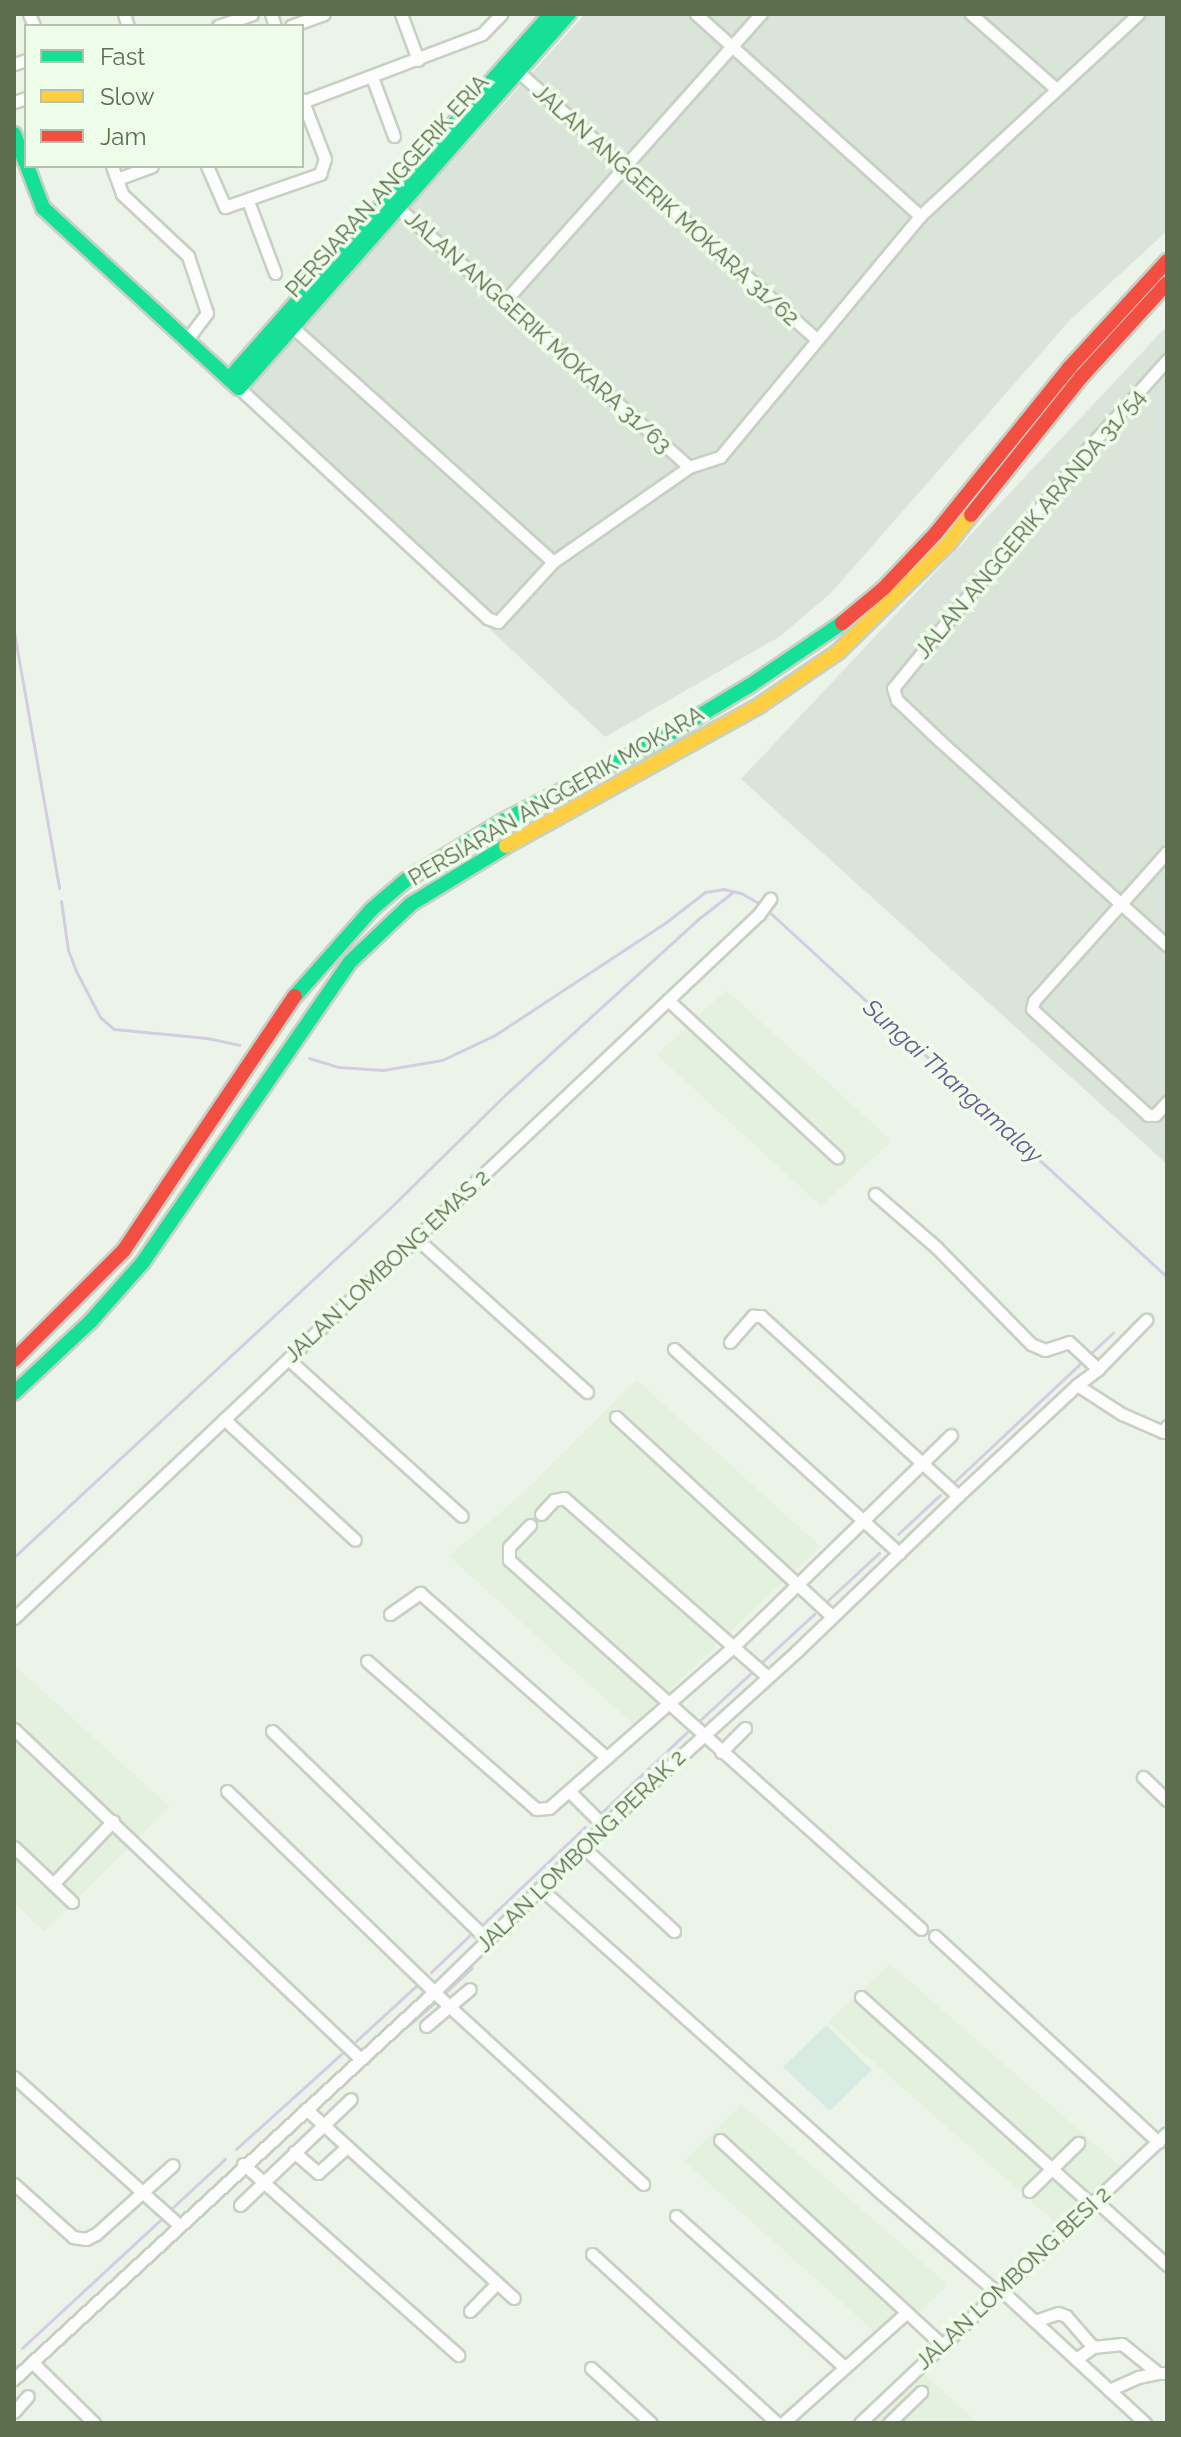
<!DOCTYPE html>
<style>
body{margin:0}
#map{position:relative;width:1181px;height:2437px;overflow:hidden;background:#ecf4ea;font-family:Raleway,sans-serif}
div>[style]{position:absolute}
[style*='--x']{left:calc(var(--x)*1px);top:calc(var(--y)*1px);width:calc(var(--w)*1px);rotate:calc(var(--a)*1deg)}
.residential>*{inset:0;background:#e3f1de}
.industrial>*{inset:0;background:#dbe4d8}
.green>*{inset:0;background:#d7ebe3}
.stream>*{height:3px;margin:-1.5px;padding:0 1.5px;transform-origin:1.5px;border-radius:1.5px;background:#d3cde2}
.roads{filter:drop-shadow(2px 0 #c7d0c3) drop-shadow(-2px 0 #c7d0c3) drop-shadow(0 2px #c7d0c3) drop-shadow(0 -2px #c7d0c3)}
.street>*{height:11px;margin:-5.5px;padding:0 5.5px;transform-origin:5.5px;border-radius:5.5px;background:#fcfdfc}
.fast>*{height:14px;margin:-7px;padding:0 7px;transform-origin:7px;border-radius:7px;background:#16e098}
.slow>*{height:14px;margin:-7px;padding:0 7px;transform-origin:7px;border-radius:7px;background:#ffcf43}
.jam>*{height:14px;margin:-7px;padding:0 7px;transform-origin:7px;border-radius:7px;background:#f24e42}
span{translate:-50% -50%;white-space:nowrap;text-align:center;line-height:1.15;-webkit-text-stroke:7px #eefcea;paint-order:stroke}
.street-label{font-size:22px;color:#5c6e4e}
.water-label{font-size:24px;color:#6b5591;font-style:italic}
.frame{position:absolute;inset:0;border:16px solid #5c6e4e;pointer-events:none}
.legend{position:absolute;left:24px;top:24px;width:280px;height:144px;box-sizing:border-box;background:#eefcea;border:2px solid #b4c3ac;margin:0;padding:10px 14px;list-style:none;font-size:24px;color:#5c6e4e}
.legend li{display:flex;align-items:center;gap:16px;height:40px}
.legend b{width:40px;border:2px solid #b4c3ac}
</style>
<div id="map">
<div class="residential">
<i style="clip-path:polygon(726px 990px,892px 1141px,821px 1206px,657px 1055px)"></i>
<i style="clip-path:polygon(637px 1380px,820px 1546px,634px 1725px,449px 1556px,515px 1500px)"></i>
<i style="clip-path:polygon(14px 1665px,170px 1807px,44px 1931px,14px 1902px)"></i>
<i style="clip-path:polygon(890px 1964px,1121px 2167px,1056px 2223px,828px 2022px)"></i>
<i style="clip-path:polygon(741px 2104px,948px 2285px,886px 2342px,684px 2161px)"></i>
<i style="clip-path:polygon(924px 2374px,978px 2423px,872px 2423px)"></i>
</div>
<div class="industrial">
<i style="clip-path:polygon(585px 14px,1167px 14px,1167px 231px,1070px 320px,831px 593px,779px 637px,605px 737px,241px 396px)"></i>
<i style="clip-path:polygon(1167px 326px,1167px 1164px,741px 779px)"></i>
</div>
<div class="green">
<i style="clip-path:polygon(826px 2025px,872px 2070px,830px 2111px,783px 2067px)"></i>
</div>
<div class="stream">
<i style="--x:14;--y:632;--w:260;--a:80"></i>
<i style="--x:61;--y:901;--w:49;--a:81.9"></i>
<i style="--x:68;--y:950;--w:22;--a:69"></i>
<i style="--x:76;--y:971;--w:52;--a:62.4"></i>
<i style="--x:100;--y:1017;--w:18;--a:41"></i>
<i style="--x:114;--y:1029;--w:93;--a:5.5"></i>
<i style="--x:207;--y:1038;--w:33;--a:12"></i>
<i style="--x:766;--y:909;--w:544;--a:42.54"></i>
<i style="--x:309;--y:1058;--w:31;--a:17"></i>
<i style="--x:339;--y:1067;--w:44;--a:3.9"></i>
<i style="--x:383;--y:1070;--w:60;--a:-9.6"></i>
<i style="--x:442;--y:1060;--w:59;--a:-25.3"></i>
<i style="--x:495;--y:1035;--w:204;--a:-33.4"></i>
<i style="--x:665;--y:923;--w:51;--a:-37.8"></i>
<i style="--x:705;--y:892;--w:18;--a:-9"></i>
<i style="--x:723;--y:889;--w:18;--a:13"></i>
<i style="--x:741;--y:893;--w:22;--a:30"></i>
<i style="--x:1089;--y:1355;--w:33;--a:-43"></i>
<i style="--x:952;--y:1484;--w:181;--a:-43.2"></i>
<i style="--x:898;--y:1534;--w:57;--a:-42.9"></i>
<i style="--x:14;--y:1557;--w:513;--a:-42.87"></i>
<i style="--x:390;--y:1208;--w:163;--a:-44.5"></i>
<i style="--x:506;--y:1094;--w:258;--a:-42.3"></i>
<i style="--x:697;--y:920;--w:46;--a:-37.9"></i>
<i style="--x:825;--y:1603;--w:74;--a:-42.8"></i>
<i style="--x:762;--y:1662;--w:71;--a:-42.7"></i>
<i style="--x:698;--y:1722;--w:72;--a:-42.8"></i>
<i style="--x:601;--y:1813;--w:118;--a:-43.3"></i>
<i style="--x:483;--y:1924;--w:141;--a:-43.6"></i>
<i style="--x:431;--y:1972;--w:55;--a:-43.5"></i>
<i style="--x:447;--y:1991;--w:34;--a:-43"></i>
<i style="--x:410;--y:2024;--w:32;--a:-41"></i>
<i style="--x:356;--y:2041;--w:86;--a:-42.6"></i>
<i style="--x:236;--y:2149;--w:142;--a:-42.1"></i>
<i style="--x:171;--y:2209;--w:74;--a:-42.8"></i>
<i style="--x:22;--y:2348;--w:188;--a:-42.8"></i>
</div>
<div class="roads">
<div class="street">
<i style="--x:29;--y:14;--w:13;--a:67"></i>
<i style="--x:124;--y:14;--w:13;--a:72"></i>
<i style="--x:271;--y:14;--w:13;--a:72"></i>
<i style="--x:401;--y:14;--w:49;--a:69.7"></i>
<i style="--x:696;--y:14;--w:302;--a:42"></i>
<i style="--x:971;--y:14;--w:112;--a:41.4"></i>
<i style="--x:218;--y:26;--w:36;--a:-19"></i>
<i style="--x:291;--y:26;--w:35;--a:-20"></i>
<i style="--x:14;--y:64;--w:13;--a:-18"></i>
<i style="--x:512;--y:66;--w:407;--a:41.9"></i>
<i style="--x:372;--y:77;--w:63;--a:69.6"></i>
<i style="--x:14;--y:102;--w:13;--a:-18"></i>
<i style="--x:302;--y:102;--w:192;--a:-20.7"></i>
<i style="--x:482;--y:34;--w:28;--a:-46"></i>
<i style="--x:112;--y:166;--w:30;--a:70"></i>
<i style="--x:122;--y:194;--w:91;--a:43.2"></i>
<i style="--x:188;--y:256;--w:60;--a:71.6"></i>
<i style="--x:207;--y:313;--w:34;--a:127"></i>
<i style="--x:207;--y:166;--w:45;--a:66.3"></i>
<i style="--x:225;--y:207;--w:101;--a:-19.2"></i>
<i style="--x:320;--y:174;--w:16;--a:-72"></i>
<i style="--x:325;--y:159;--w:64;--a:-111"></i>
<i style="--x:117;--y:179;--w:37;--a:-20"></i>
<i style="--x:248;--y:201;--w:77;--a:69.4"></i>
<i style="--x:394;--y:204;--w:395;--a:41.7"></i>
<i style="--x:504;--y:302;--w:386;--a:-48.3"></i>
<i style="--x:289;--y:324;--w:355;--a:42"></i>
<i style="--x:1167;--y:360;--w:115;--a:131.8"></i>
<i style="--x:1090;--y:446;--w:312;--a:129.1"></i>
<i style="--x:893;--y:688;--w:13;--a:72"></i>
<i style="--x:897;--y:700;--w:58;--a:43.6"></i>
<i style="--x:939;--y:740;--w:307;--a:42"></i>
<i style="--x:239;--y:388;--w:338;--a:42.8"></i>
<i style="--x:487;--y:618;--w:12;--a:20"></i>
<i style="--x:498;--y:622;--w:81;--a:-47.5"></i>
<i style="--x:553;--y:562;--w:166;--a:-34.9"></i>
<i style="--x:689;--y:467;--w:33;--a:-18"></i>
<i style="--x:720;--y:457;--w:313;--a:-50.3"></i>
<i style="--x:920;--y:216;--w:297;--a:-42.8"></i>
<i style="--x:1167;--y:852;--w:200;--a:131.8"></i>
<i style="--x:1034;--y:1001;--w:8;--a:104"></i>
<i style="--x:1032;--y:1009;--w:157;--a:42.4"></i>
<i style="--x:1148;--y:1115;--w:7;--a:0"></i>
<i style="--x:1155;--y:1115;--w:18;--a:-47"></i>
<i style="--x:668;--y:1000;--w:231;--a:42.9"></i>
<i style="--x:875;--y:1194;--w:81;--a:41"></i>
<i style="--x:936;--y:1247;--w:136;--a:45.6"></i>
<i style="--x:1031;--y:1344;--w:15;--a:23"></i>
<i style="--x:1045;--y:1350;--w:25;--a:-18"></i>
<i style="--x:1069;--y:1342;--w:40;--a:43"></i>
<i style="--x:416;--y:1238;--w:230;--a:42"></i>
<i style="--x:730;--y:1342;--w:35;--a:-49"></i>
<i style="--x:753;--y:1316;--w:8;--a:0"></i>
<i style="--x:761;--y:1316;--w:267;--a:42.4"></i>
<i style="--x:674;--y:1349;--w:304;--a:42.2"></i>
<i style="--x:288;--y:1359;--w:234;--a:42.1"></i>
<i style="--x:1077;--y:1385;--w:54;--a:32.8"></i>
<i style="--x:1122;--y:1414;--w:45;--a:23.7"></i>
<i style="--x:1163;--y:1432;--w:7;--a:-56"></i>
<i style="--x:616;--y:1417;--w:294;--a:42.7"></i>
<i style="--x:224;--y:1419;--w:178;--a:42.7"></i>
<i style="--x:541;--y:1514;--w:19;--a:-47"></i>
<i style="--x:554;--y:1500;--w:10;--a:-11"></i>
<i style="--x:564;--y:1498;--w:271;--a:41.3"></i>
<i style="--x:530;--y:1525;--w:30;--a:134"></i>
<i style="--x:509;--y:1547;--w:13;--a:90"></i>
<i style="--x:509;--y:1560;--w:553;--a:41.85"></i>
<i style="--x:390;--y:1614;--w:37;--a:-35"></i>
<i style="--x:420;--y:1593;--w:249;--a:41.4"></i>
<i style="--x:14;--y:1618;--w:1025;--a:-43.38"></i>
<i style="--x:759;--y:914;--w:19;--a:-54"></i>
<i style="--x:367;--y:1661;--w:225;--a:41.2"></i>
<i style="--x:536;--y:1809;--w:13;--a:-4"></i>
<i style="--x:549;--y:1808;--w:244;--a:-41.2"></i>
<i style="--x:733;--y:1647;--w:304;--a:-44.2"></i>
<i style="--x:14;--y:1729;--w:478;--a:43.6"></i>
<i style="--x:272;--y:1731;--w:301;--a:44.1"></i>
<i style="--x:721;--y:1752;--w:34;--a:-45"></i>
<i style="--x:1143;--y:1777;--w:33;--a:44"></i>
<i style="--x:227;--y:1791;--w:310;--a:44.1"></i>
<i style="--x:450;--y:2007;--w:262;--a:42.5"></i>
<i style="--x:569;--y:1791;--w:49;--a:45"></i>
<i style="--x:14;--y:1847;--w:80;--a:43.5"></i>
<i style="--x:583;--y:1847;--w:124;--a:42.7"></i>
<i style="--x:53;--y:1884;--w:87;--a:-46.4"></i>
<i style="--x:540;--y:1888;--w:457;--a:41.8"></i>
<i style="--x:881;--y:2193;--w:148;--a:40.6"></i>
<i style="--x:993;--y:2289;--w:9;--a:13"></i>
<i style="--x:1002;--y:2291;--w:195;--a:42.7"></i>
<i style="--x:935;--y:1936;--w:304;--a:42.7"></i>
<i style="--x:861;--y:1997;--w:309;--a:42"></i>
<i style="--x:426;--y:2026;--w:57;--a:-40.1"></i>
<i style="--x:14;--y:2077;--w:220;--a:41.9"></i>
<i style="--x:306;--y:2109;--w:281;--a:42.3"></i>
<i style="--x:720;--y:2140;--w:302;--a:42.7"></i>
<i style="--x:294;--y:2152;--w:32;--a:41"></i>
<i style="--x:318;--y:2173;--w:39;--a:-42"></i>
<i style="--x:243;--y:2164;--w:288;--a:41.6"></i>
<i style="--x:14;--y:2184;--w:79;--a:41.9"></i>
<i style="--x:73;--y:2237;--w:13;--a:9"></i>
<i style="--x:86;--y:2239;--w:11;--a:-27"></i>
<i style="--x:96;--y:2234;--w:103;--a:-41.9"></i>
<i style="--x:1029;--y:2191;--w:69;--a:-44.4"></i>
<i style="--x:1095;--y:2200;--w:97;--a:42.1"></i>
<i style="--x:240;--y:2205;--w:153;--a:-43.7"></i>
<i style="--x:676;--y:2216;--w:226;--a:41.9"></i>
<i style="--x:592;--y:2254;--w:251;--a:42.4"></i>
<i style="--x:470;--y:2311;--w:39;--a:-46"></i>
<i style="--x:1035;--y:2321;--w:24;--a:-19"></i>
<i style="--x:1058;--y:2313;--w:9;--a:21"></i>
<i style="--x:1066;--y:2316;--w:41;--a:48.9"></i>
<i style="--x:1076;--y:2359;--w:21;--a:-35"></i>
<i style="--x:1093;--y:2347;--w:29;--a:-6"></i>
<i style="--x:1122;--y:2344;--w:46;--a:38.9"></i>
<i style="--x:1158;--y:2373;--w:9;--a:0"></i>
<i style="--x:32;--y:2362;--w:87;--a:44.5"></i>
<i style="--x:591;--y:2368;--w:81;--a:42.5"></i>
<i style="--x:14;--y:2379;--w:573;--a:-42.66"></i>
<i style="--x:435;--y:1991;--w:236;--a:-44.3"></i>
<i style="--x:604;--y:1826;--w:261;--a:-42.2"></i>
<i style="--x:797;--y:1651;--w:223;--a:-43.9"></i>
<i style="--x:958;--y:1496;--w:163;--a:-43"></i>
<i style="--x:1077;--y:1385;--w:26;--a:-37"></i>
<i style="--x:1098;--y:1369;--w:69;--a:-45.6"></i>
<i style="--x:1109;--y:2390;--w:32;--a:-24"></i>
<i style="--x:1138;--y:2377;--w:20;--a:-11"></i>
<i style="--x:14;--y:2412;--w:21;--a:-49"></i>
<i style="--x:783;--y:2423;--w:165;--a:-41.8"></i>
<i style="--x:860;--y:2423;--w:422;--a:-43.4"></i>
<i style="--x:889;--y:2423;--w:45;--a:-44.1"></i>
</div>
<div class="fast">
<i style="--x:14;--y:134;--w:32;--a:68"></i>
<i style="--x:27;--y:166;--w:45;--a:69.1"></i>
<i style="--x:43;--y:208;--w:266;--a:42.6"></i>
<i style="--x:239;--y:388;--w:499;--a:-48.6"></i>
<i style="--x:229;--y:379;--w:487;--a:-48.6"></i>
<i style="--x:295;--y:996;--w:116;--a:-48.5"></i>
<i style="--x:372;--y:909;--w:45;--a:-40.5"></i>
<i style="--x:406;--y:880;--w:114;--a:-31.3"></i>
<i style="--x:503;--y:821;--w:172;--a:-27.3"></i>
<i style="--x:656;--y:742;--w:109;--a:-31.1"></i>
<i style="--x:749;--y:686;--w:112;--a:-34.1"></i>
<i style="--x:14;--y:1393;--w:104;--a:-43.1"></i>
<i style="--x:90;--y:1322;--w:80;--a:-48.5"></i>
<i style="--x:143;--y:1262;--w:364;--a:-55.4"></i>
<i style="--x:350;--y:962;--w:84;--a:-43.6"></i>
<i style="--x:411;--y:904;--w:111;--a:-31.4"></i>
</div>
<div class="slow">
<i style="--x:506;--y:846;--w:291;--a:-29"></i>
<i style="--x:760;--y:705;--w:94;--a:-34.2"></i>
<i style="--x:838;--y:652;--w:154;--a:-44.5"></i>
<i style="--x:948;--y:544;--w:37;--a:-52"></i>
</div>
<div class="jam">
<i style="--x:971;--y:515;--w:176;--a:-51.4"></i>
<i style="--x:1081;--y:377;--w:127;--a:-47.5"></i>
<i style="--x:842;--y:623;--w:55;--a:-39.8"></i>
<i style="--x:884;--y:588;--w:76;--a:-46.6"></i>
<i style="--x:936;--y:533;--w:212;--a:-51.1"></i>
<i style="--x:1069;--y:368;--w:145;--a:-47.5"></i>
<i style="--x:14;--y:1360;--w:156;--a:-45"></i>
<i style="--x:124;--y:1250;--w:306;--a:-56.1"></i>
</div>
</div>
<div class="street-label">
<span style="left:387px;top:186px;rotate:-48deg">PERSIARAN ANGGERIK ERIA</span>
<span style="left:666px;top:205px;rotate:42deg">JALAN ANGGERIK MOKARA 31/62</span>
<span style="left:538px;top:332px;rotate:42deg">JALAN ANGGERIK MOKARA 31/63</span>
<span style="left:1030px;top:524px;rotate:-50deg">JALAN ANGGERIK ARANDA 31/54</span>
<span style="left:556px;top:796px;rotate:-30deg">PERSIARAN ANGGERIK MOKARA</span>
<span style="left:387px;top:1266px;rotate:-43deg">JALAN LOMBONG EMAS 2</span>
<span style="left:581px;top:1851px;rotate:-44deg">JALAN LOMBONG PERAK 2</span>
<span style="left:1013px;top:2278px;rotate:-43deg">JALAN LOMBONG BESI 2</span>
</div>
<div class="water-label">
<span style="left:953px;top:1081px;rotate:42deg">Sungai Thangamalay</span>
</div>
<div class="frame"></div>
<ul class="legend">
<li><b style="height:10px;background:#16e098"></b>Fast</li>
<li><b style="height:10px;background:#ffcf43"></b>Slow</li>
<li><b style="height:10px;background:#f24e42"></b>Jam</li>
</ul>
</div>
